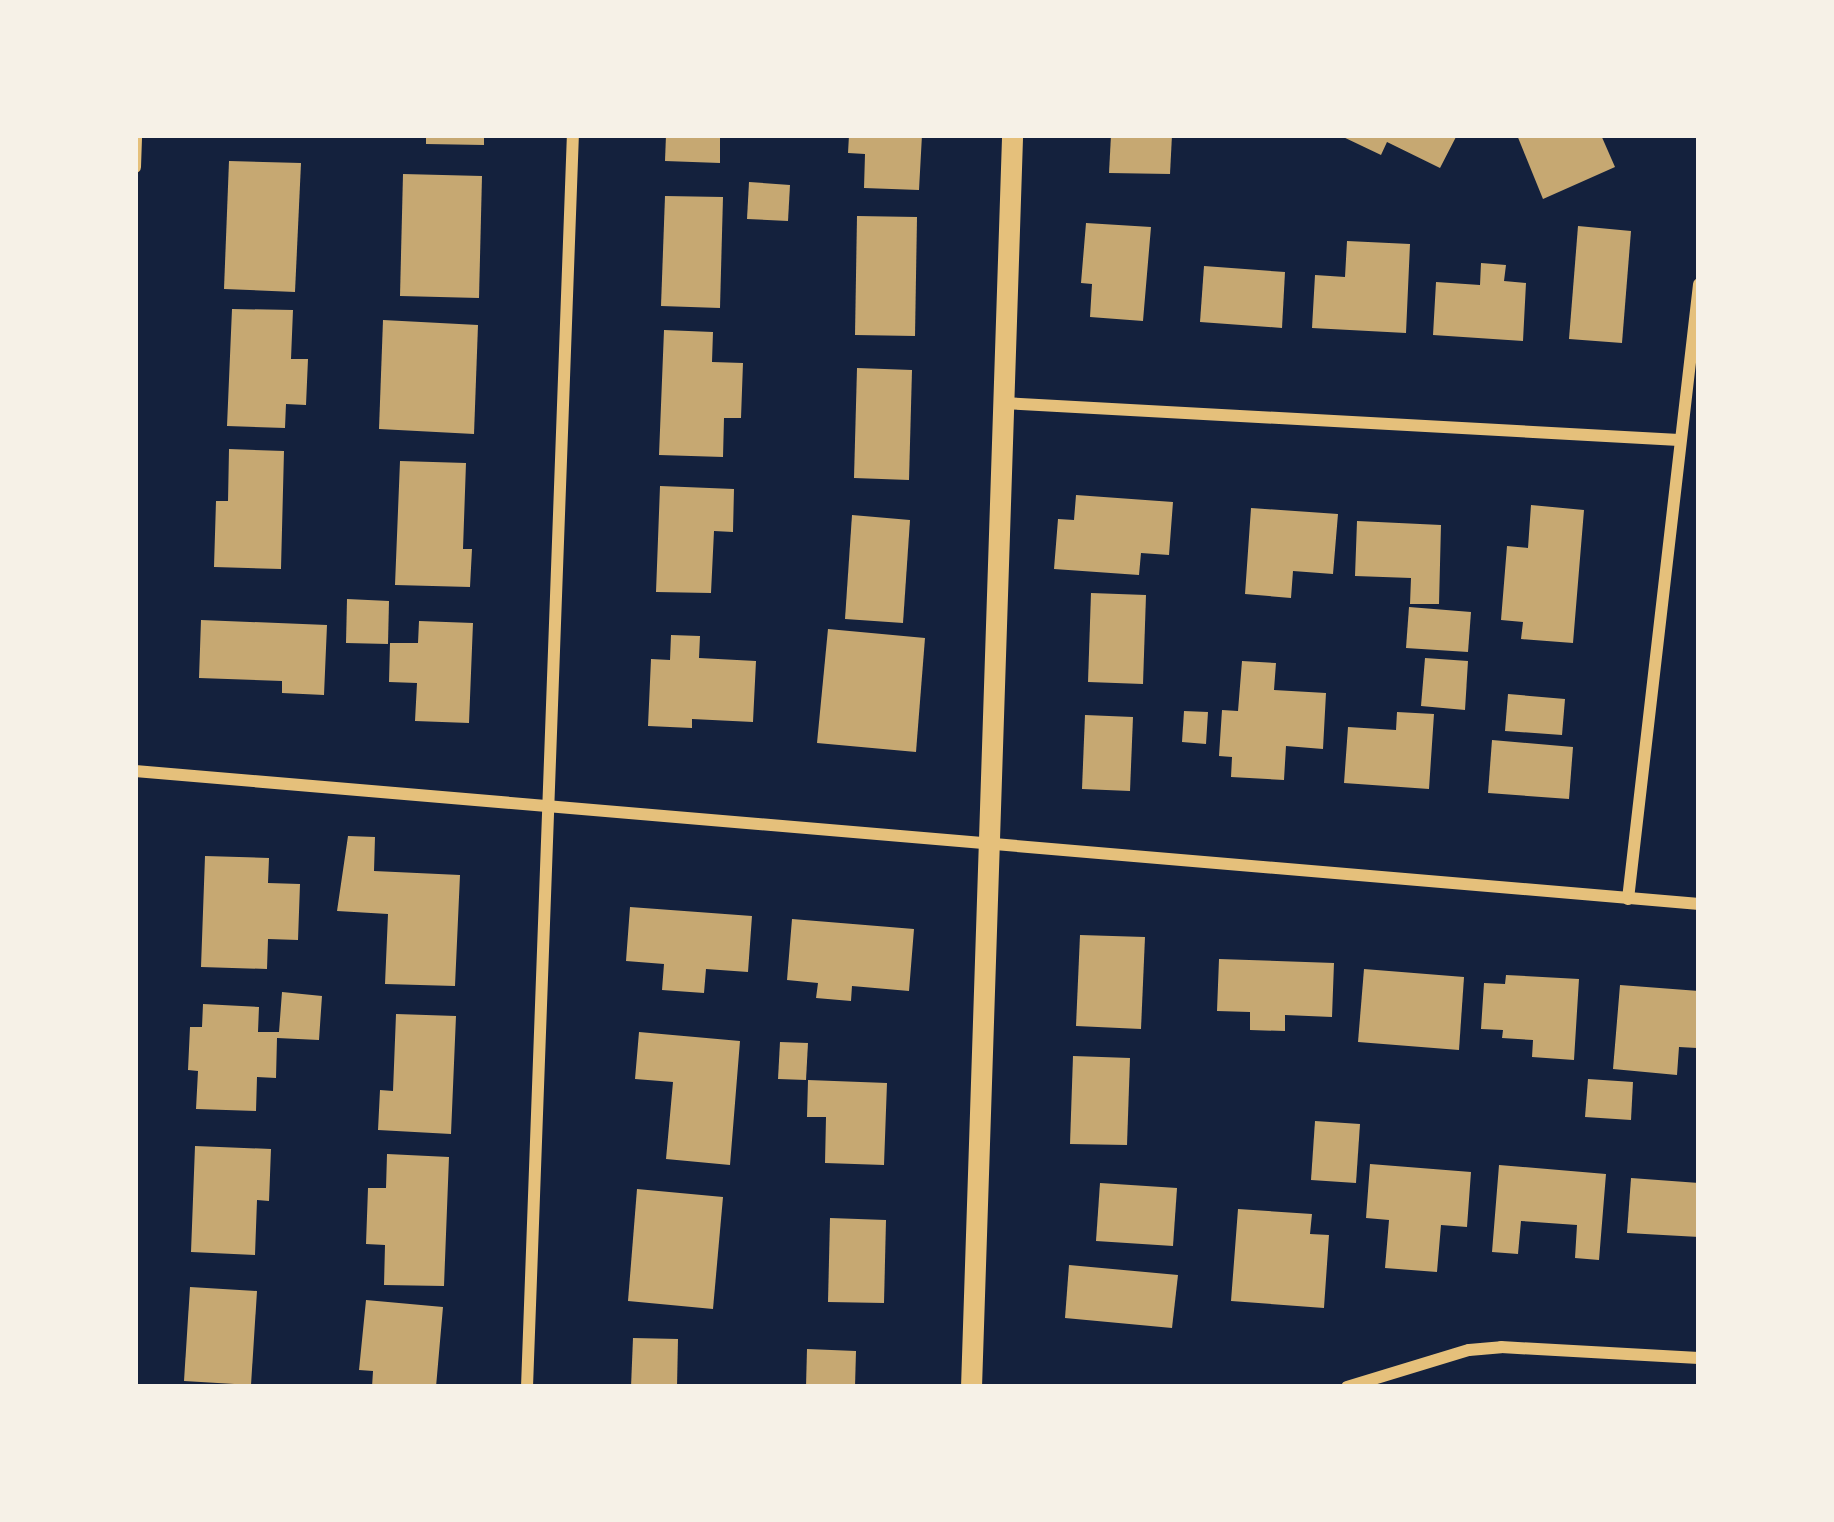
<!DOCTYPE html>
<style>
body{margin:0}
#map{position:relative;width:1834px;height:1522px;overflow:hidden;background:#14213d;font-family:"Fira Sans",sans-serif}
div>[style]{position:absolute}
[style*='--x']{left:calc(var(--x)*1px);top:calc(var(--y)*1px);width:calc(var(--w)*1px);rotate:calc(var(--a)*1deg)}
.building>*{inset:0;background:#c6a872}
.minor>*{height:12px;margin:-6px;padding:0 6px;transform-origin:6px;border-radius:6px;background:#e5c07b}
.tertiary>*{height:21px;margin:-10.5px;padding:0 10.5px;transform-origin:10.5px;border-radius:10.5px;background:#e5c07b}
span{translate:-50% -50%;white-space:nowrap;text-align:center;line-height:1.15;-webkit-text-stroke:12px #f6f1e7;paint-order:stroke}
.frame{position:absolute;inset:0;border:138px solid #f6f1e7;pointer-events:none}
</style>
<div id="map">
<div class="building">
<i style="clip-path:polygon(426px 135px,484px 135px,484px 145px,426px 144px)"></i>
<i style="clip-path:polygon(666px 135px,720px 135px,720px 163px,665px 161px)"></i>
<i style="clip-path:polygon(849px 135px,922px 135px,919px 190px,864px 188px,865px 154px,848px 153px)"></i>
<i style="clip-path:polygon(1111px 135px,1172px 135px,1170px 174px,1109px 173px)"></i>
<i style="clip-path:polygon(1339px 135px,1457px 135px,1440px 168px,1387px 142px,1381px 155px)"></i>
<i style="clip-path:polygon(1517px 135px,1601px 135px,1615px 167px,1543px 199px)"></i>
<i style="clip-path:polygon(229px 161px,301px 163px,295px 292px,224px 289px)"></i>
<i style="clip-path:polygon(403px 174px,482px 176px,479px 298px,400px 296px)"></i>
<i style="clip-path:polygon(749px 182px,790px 185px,788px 221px,747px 219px)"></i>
<i style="clip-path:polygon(665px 196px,723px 197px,720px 308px,661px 306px)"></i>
<i style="clip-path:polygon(857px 216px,917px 217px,915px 336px,855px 335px)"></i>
<i style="clip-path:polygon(1086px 223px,1151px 227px,1143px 321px,1090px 317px,1092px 284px,1081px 283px)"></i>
<i style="clip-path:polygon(1578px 226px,1631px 231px,1622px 343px,1569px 339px)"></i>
<i style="clip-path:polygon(1347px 241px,1410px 244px,1406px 333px,1312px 328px,1315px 275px,1345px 277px)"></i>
<i style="clip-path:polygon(1481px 263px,1506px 265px,1504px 281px,1526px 283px,1523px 341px,1433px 335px,1436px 282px,1480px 285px)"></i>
<i style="clip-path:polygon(1204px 266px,1285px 272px,1282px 328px,1200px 322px)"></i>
<i style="clip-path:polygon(232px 309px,293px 310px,291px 359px,308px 359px,306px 405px,286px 404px,285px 428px,227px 426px)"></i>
<i style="clip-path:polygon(383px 320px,478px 325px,474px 434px,379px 429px)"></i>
<i style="clip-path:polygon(664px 330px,713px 332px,712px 362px,743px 363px,741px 418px,724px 418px,723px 457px,659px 455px)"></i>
<i style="clip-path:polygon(857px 368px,912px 370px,909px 480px,854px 478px)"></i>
<i style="clip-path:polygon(229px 449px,284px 451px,281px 569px,214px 567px,216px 501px,228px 501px)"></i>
<i style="clip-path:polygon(400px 461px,466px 463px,463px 549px,472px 549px,470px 587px,395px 585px)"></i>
<i style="clip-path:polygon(660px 486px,734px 489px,733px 532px,714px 531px,711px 593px,656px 592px)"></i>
<i style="clip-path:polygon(1076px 495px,1173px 502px,1169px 555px,1141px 553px,1139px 575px,1054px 569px,1058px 519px,1074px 520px)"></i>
<i style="clip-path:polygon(1531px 505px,1584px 510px,1573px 643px,1521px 639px,1523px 622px,1501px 620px,1507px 546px,1528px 548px)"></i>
<i style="clip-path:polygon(1251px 508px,1338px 514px,1333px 574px,1293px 571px,1291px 598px,1245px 594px)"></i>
<i style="clip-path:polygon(852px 515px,910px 520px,903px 623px,845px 619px)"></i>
<i style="clip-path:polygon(1357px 521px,1441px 525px,1439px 604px,1410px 604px,1411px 578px,1355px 576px)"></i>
<i style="clip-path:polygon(1091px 593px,1146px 595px,1143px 684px,1088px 682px)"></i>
<i style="clip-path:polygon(347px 599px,389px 601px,388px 644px,346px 643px)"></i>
<i style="clip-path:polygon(1409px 607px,1471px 612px,1468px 652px,1406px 648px)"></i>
<i style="clip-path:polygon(201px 620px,327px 625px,324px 695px,282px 693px,282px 681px,199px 678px)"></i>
<i style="clip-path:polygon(419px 621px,473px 623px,469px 723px,415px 721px,417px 683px,389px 682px,390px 643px,418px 643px)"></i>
<i style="clip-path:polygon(828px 629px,925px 638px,916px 752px,817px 743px)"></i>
<i style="clip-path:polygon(671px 635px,700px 636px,699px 658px,756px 661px,753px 722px,692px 719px,692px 728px,648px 726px,651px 659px,670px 660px)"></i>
<i style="clip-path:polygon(1425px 658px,1468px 661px,1465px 710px,1421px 706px)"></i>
<i style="clip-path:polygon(1242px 661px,1276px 663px,1274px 690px,1326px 693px,1323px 749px,1286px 746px,1284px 780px,1231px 777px,1232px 757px,1219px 756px,1222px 710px,1238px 711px)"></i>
<i style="clip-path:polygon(1508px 694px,1565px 699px,1562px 735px,1505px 731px)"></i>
<i style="clip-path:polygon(1184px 711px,1208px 712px,1206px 744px,1182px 742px)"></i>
<i style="clip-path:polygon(1397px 712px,1434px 714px,1429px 789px,1344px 783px,1348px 727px,1396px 730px)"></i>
<i style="clip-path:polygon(1085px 715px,1133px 717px,1130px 791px,1082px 789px)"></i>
<i style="clip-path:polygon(1492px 740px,1573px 747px,1569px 799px,1488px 793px)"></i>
<i style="clip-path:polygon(348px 836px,375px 837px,374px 871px,460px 875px,455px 986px,385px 984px,388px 914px,337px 911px)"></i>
<i style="clip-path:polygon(205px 856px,269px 858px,268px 883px,300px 884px,298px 940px,268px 939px,267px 969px,201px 967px)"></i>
<i style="clip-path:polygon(630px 907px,752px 916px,748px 972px,706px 969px,704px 993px,662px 990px,664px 964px,626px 961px)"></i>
<i style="clip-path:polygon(792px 919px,914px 929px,909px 991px,852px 986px,851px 1001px,816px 998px,818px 983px,787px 980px)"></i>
<i style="clip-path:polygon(1080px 935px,1145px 937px,1141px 1029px,1076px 1026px)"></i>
<i style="clip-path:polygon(1219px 959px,1334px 963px,1332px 1017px,1285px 1015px,1285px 1031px,1250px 1030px,1250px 1012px,1217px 1011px)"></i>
<i style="clip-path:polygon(1364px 969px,1464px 977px,1459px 1050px,1358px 1042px)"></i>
<i style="clip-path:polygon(1506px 975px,1579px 979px,1574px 1060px,1532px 1057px,1533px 1040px,1502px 1038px,1503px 1030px,1481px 1029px,1484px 983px,1505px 984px)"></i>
<i style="clip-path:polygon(1620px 985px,1699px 991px,1697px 1048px,1679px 1047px,1677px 1075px,1613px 1069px)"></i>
<i style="clip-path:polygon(282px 992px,322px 996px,319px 1040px,277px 1038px,276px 1078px,257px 1077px,256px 1111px,196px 1109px,198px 1071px,188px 1070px,190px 1027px,202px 1027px,203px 1004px,259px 1007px,258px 1032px,279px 1032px)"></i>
<i style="clip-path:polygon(396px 1014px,456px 1016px,451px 1134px,378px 1130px,380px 1090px,393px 1091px)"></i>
<i style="clip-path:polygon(639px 1032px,740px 1041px,730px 1165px,666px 1159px,673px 1082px,635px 1079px)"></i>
<i style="clip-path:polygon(780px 1042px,808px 1043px,806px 1080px,778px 1079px)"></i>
<i style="clip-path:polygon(1073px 1056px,1130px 1058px,1127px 1145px,1070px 1144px)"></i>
<i style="clip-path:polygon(1588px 1079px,1633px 1082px,1631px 1120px,1585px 1117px)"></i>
<i style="clip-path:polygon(808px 1080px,887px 1083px,884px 1165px,825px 1163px,826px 1117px,807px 1117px)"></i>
<i style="clip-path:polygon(1315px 1121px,1360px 1124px,1356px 1183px,1311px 1180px)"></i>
<i style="clip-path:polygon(195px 1146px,271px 1149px,269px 1201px,257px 1200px,255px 1255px,191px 1252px)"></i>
<i style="clip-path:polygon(387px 1154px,449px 1157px,444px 1286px,384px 1285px,385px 1245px,366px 1244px,368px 1188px,386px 1188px)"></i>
<i style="clip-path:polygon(1370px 1164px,1471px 1172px,1467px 1227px,1441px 1225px,1437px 1272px,1385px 1268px,1389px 1220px,1366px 1218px)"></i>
<i style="clip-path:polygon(1499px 1165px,1606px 1174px,1599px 1260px,1575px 1258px,1577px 1225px,1521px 1221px,1518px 1254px,1492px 1252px)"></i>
<i style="clip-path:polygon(1631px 1178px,1699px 1183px,1699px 1237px,1627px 1233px)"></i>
<i style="clip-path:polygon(1100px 1183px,1177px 1188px,1173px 1246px,1096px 1241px)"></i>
<i style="clip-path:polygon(637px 1189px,723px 1197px,713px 1309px,628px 1301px)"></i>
<i style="clip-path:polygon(1238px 1209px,1312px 1214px,1310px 1234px,1329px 1235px,1324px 1308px,1231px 1301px)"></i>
<i style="clip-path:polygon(830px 1218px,886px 1220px,884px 1303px,828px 1302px)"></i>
<i style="clip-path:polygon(1069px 1265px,1178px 1275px,1172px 1328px,1065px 1318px)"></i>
<i style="clip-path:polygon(190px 1287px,257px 1291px,251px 1385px,184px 1381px)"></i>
<i style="clip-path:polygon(366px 1300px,443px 1307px,436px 1387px,372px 1387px,373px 1371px,359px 1370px)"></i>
<i style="clip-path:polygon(633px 1338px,678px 1339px,677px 1387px,631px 1387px)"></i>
<i style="clip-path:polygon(807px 1349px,856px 1351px,855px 1387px,806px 1387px)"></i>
</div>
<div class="minor">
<i style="--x:135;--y:167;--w:32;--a:-88"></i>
<i style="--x:1003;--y:403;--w:677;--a:3.13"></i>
<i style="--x:135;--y:771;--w:1570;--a:4.86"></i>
<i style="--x:1628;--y:899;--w:619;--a:-83.41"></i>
<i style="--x:527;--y:1387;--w:1253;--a:-87.9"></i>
<i style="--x:1347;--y:1387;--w:127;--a:-16.9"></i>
<i style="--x:1469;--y:1350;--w:32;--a:-5"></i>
<i style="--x:1501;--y:1347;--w:198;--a:3.2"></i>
</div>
<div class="tertiary">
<i style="--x:971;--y:1387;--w:1253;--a:-88.12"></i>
</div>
<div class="frame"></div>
</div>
